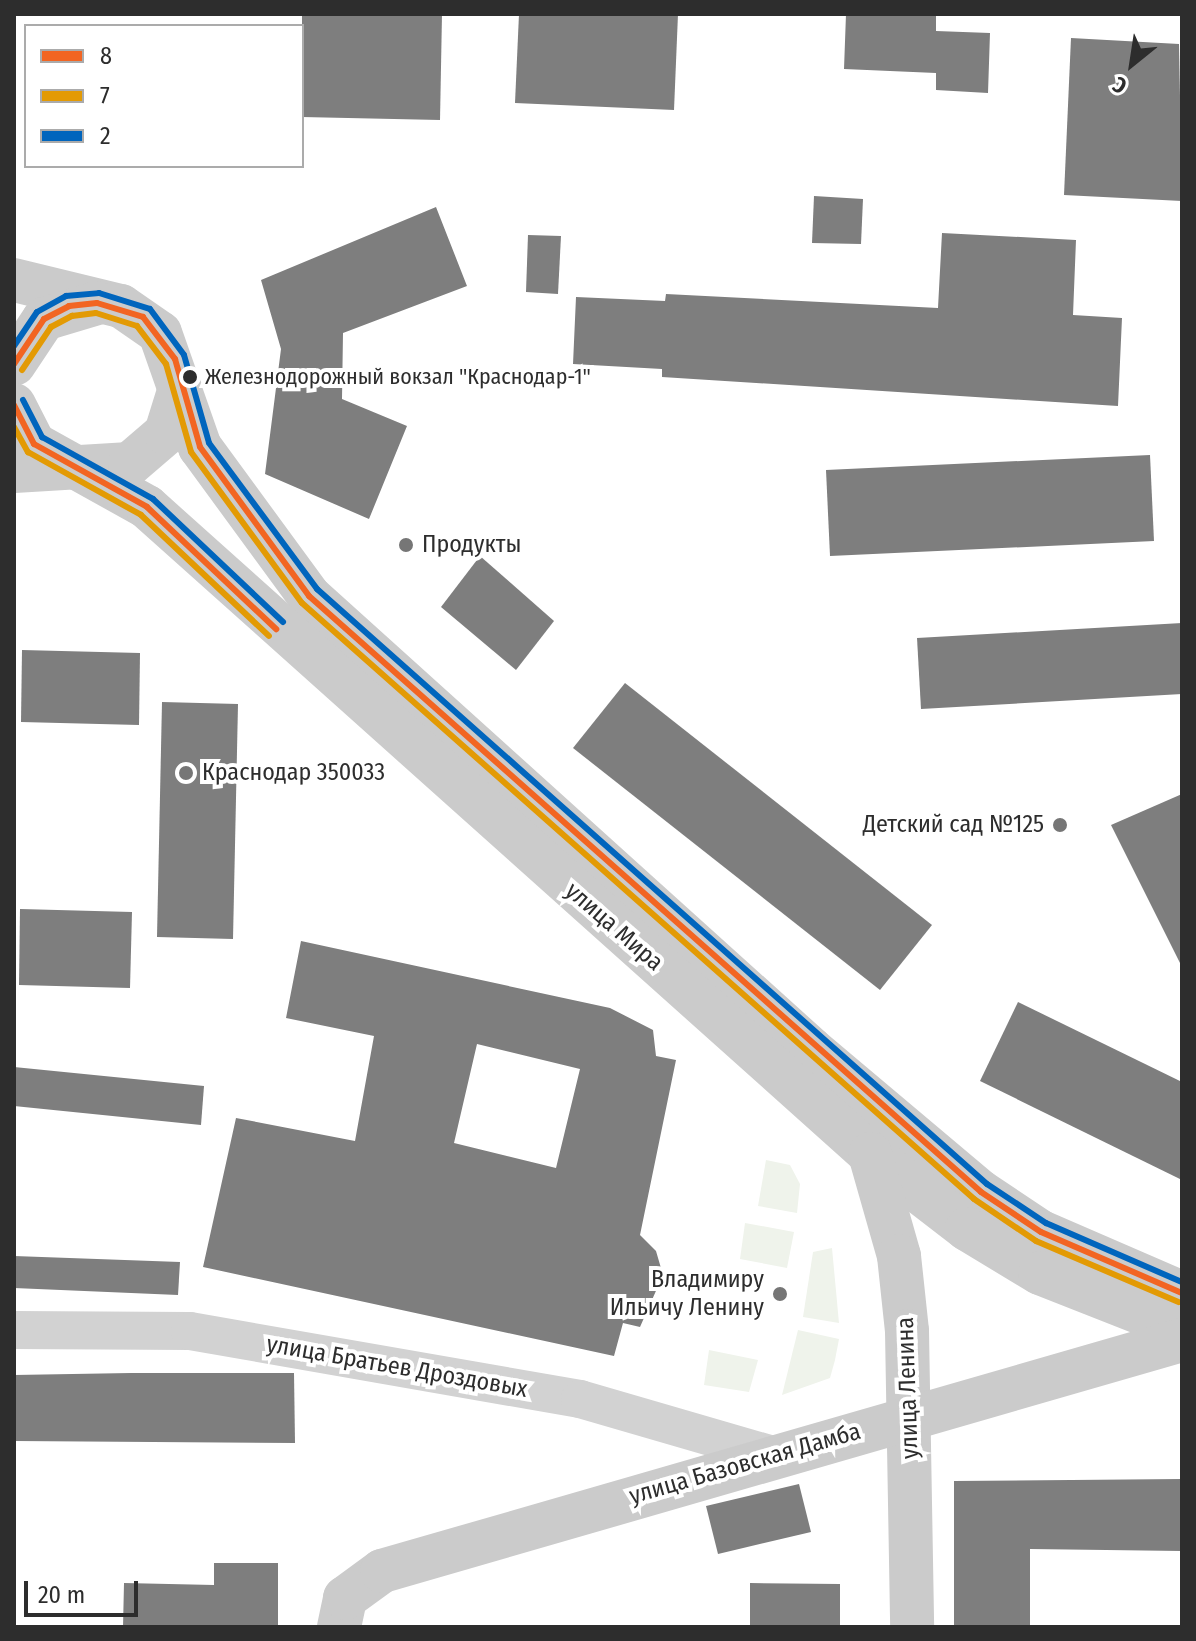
<!DOCTYPE html>
<meta charset="utf-8">
<style>
body{margin:0}
#map{position:relative;width:1196px;height:1641px;overflow:hidden;background:#fff;font-family:"Fira Sans Condensed",sans-serif}
div>[style]{position:absolute}
[style*='--x']{left:calc(var(--x)*1px);top:calc(var(--y)*1px);width:calc(var(--w)*1px);rotate:calc(var(--a)*1deg)}
.green>*{inset:0;background:#eff3eb}
.building>*{inset:0;background:#7e7e7e}
.street>*{height:38px;margin:-19px;padding:0 19px;transform-origin:19px;border-radius:19px;background:#d2d2d2}
.secondary>*{height:44px;margin:-22px;padding:0 22px;transform-origin:22px;border-radius:22px;background:#cbcbcb}
.bus-1>*{height:6px;margin:-3px;padding:0 3px;transform-origin:3px;border-radius:3px;background:#f26522}
.bus-2>*{height:6px;margin:-3px;padding:0 3px;transform-origin:3px;border-radius:3px;background:#e39a04}
.bus-3>*{height:6px;margin:-3px;padding:0 3px;transform-origin:3px;border-radius:3px;background:#0065bd}
.dots>*{width:22px;height:22px;translate:-50% -50%;box-sizing:border-box;border:4px solid #fff;border-radius:50%}
span{translate:-50% -50%;white-space:nowrap;text-align:center;line-height:1.15;-webkit-text-stroke:8px #fff;paint-order:stroke}
.bus-label{font-size:22px;color:#2d2d2d}
.left{translate:0 -50%;text-align:left}
.poi-label{font-size:24px;color:#2d2d2d}
.right{translate:-100% -50%;text-align:right}
.street-label{font-size:24px;color:#2d2d2d}
.frame{position:absolute;inset:0;border:16px solid #2d2d2d;pointer-events:none}
.legend{position:absolute;left:24px;top:24px;width:280px;height:144px;box-sizing:border-box;background:#fff;border:2px solid #ababab;margin:0;padding:10px 14px;list-style:none;font-size:24px;color:#2d2d2d}
.legend li{display:flex;align-items:center;gap:16px;height:40px}
.legend b{width:40px;border:2px solid #ababab}
.north{position:absolute;left:1092px;top:24px;width:80px;height:80px;-webkit-text-stroke:6px #fff;paint-order:stroke;rotate:210deg;font-size:22px;font-weight:700;line-height:32px;text-align:center;color:#2d2d2d}
.north::after{content:'';display:block;margin:auto;width:28px;height:36px;background:#2d2d2d;clip-path:polygon(50% 0,100% 100%,50% 72%,0 100%)}
.scale{position:absolute;left:24px;top:1581px;width:114px;height:36px;box-sizing:border-box;border:4px solid #2d2d2d;border-top:0;padding-left:10px;font-size:24px;line-height:28px;white-space:nowrap;color:#2d2d2d;-webkit-text-stroke:6px #fff;paint-order:stroke}
</style>
<div id="map">
<div class="green">
<i style="clip-path:polygon(766px 1160px,790px 1165px,800px 1184px,797px 1213px,758px 1206px)"></i>
<i style="clip-path:polygon(745px 1223px,794px 1232px,787px 1268px,740px 1259px)"></i>
<i style="clip-path:polygon(832px 1248px,839px 1323px,803px 1317px,813px 1252px)"></i>
<i style="clip-path:polygon(798px 1330px,839px 1339px,835px 1360px,830px 1378px,782px 1395px)"></i>
<i style="clip-path:polygon(709px 1350px,758px 1360px,749px 1392px,704px 1385px)"></i>
</div>
<div class="building">
<i style="clip-path:polygon(302px 14px,442px 14px,440px 120px,302px 117px)"></i>
<i style="clip-path:polygon(519px 14px,678px 14px,674px 110px,515px 103px)"></i>
<i style="clip-path:polygon(846px 14px,936px 14px,936px 31px,990px 33px,988px 93px,936px 90px,936px 73px,844px 69px)"></i>
<i style="clip-path:polygon(1071px 38px,1179px 44px,1182px 201px,1064px 195px)"></i>
<i style="clip-path:polygon(814px 196px,863px 199px,861px 244px,812px 243px)"></i>
<i style="clip-path:polygon(436px 207px,467px 286px,343px 333px,342px 399px,407px 426px,369px 519px,265px 474px,281px 349px,261px 280px)"></i>
<i style="clip-path:polygon(942px 233px,1076px 240px,1073px 315px,1122px 318px,1118px 406px,662px 377px,662px 369px,573px 364px,576px 297px,665px 301px,666px 294px,938px 308px)"></i>
<i style="clip-path:polygon(528px 235px,561px 236px,558px 294px,526px 292px)"></i>
<i style="clip-path:polygon(1150px 455px,1154px 541px,830px 556px,826px 470px)"></i>
<i style="clip-path:polygon(480px 556px,554px 621px,516px 670px,441px 607px)"></i>
<i style="clip-path:polygon(1182px 623px,1182px 694px,921px 709px,917px 638px)"></i>
<i style="clip-path:polygon(22px 650px,140px 653px,139px 725px,21px 722px)"></i>
<i style="clip-path:polygon(625px 683px,932px 925px,880px 990px,573px 748px)"></i>
<i style="clip-path:polygon(162px 702px,238px 704px,233px 939px,157px 937px)"></i>
<i style="clip-path:polygon(1182px 794px,1182px 967px,1111px 825px)"></i>
<i style="clip-path:polygon(20px 909px,132px 912px,130px 988px,19px 985px)"></i>
<i style="clip-path:polygon(evenodd,301px 941px,610px 1008px,653px 1030px,656px 1056px,676px 1060px,640px 1235px,656px 1251px,663px 1275px,640px 1327px,623px 1323px,614px 1356px,203px 1267px,236px 1118px,355px 1141px,374px 1036px,286px 1018px,301px 941px,477px 1044px,580px 1069px,556px 1168px,454px 1143px,477px 1044px)"></i>
<i style="clip-path:polygon(1018px 1002px,1182px 1082px,1182px 1180px,980px 1081px)"></i>
<i style="clip-path:polygon(14px 1067px,204px 1086px,201px 1125px,14px 1106px)"></i>
<i style="clip-path:polygon(14px 1256px,180px 1262px,178px 1295px,14px 1288px)"></i>
<i style="clip-path:polygon(131px 1373px,294px 1373px,295px 1443px,15px 1441px,14px 1375px)"></i>
<i style="clip-path:polygon(1182px 1479px,1182px 1551px,1030px 1549px,1030px 1627px,954px 1627px,954px 1481px)"></i>
<i style="clip-path:polygon(799px 1484px,811px 1532px,718px 1554px,706px 1506px)"></i>
<i style="clip-path:polygon(214px 1563px,278px 1563px,278px 1627px,123px 1627px,124px 1583px,214px 1585px)"></i>
<i style="clip-path:polygon(750px 1583px,840px 1584px,840px 1627px,750px 1627px)"></i>
</div>
<div class="street">
<i style="--x:14;--y:1330;--w:176;--a:0.3"></i>
<i style="--x:190;--y:1331;--w:396;--a:9.9"></i>
<i style="--x:580;--y:1399;--w:201;--a:16.2"></i>
</div>
<div class="secondary">
<i style="--x:14;--y:280;--w:110;--a:13.7"></i>
<i style="--x:121;--y:306;--w:47;--a:34.7"></i>
<i style="--x:160;--y:333;--w:121;--a:70.7"></i>
<i style="--x:200;--y:447;--w:185;--a:53.8"></i>
<i style="--x:309;--y:596;--w:676;--a:42.06"></i>
<i style="--x:811;--y:1049;--w:222;--a:40.1"></i>
<i style="--x:981;--y:1192;--w:72;--a:33.7"></i>
<i style="--x:1041;--y:1232;--w:154;--a:23.4"></i>
<i style="--x:14;--y:364;--w:54;--a:-56.3"></i>
<i style="--x:44;--y:319;--w:55;--a:-16.8"></i>
<i style="--x:14;--y:405;--w:44;--a:62.9"></i>
<i style="--x:34;--y:444;--w:129;--a:29.1"></i>
<i style="--x:147;--y:507;--w:970;--a:41.82"></i>
<i style="--x:870;--y:1154;--w:123;--a:37.7"></i>
<i style="--x:967;--y:1229;--w:85;--a:31.1"></i>
<i style="--x:1040;--y:1273;--w:153;--a:21.5"></i>
<i style="--x:14;--y:471;--w:116;--a:-3.5"></i>
<i style="--x:130;--y:464;--w:48;--a:-40.7"></i>
<i style="--x:166;--y:433;--w:47;--a:-72.7"></i>
<i style="--x:870;--y:1154;--w:106;--a:74.1"></i>
<i style="--x:899;--y:1256;--w:75;--a:83.9"></i>
<i style="--x:907;--y:1331;--w:296;--a:89"></i>
<i style="--x:339;--y:1627;--w:30;--a:-78"></i>
<i style="--x:345;--y:1598;--w:46;--a:-36.1"></i>
<i style="--x:382;--y:1571;--w:833;--a:-16.11"></i>
</div>
<div class="bus-1">
<i style="--x:14;--y:364;--w:54;--a:-56.3"></i>
<i style="--x:44;--y:319;--w:28;--a:-27"></i>
<i style="--x:69;--y:306;--w:28;--a:-6"></i>
<i style="--x:97;--y:303;--w:48;--a:16.9"></i>
<i style="--x:143;--y:317;--w:53;--a:52.7"></i>
<i style="--x:175;--y:359;--w:91;--a:74.1"></i>
<i style="--x:200;--y:447;--w:185;--a:53.8"></i>
<i style="--x:309;--y:596;--w:898;--a:41.57"></i>
<i style="--x:981;--y:1192;--w:72;--a:33.7"></i>
<i style="--x:1041;--y:1232;--w:154;--a:23.4"></i>
<i style="--x:14;--y:405;--w:44;--a:62.9"></i>
<i style="--x:34;--y:444;--w:129;--a:29.1"></i>
<i style="--x:147;--y:507;--w:178;--a:43.4"></i>
</div>
<div class="bus-2">
<i style="--x:22;--y:370;--w:52;--a:-56"></i>
<i style="--x:51;--y:327;--w:24;--a:-28"></i>
<i style="--x:72;--y:316;--w:24;--a:-7"></i>
<i style="--x:96;--y:313;--w:43;--a:17.6"></i>
<i style="--x:137;--y:326;--w:48;--a:52.7"></i>
<i style="--x:166;--y:364;--w:91;--a:74.1"></i>
<i style="--x:191;--y:452;--w:187;--a:53.7"></i>
<i style="--x:302;--y:603;--w:898;--a:41.57"></i>
<i style="--x:974;--y:1199;--w:75;--a:34.1"></i>
<i style="--x:1036;--y:1241;--w:155;--a:23.2"></i>
<i style="--x:14;--y:427;--w:29;--a:61"></i>
<i style="--x:28;--y:452;--w:129;--a:29.1"></i>
<i style="--x:141;--y:515;--w:176;--a:43.4"></i>
</div>
<div class="bus-3">
<i style="--x:14;--y:346;--w:41;--a:-55.9"></i>
<i style="--x:37;--y:312;--w:33;--a:-29"></i>
<i style="--x:66;--y:296;--w:33;--a:-5"></i>
<i style="--x:99;--y:293;--w:53;--a:17.4"></i>
<i style="--x:150;--y:309;--w:57;--a:53.5"></i>
<i style="--x:184;--y:355;--w:91;--a:74.1"></i>
<i style="--x:209;--y:443;--w:182;--a:53.5"></i>
<i style="--x:317;--y:589;--w:896;--a:41.61"></i>
<i style="--x:987;--y:1184;--w:71;--a:33.5"></i>
<i style="--x:1046;--y:1223;--w:148;--a:23.5"></i>
<i style="--x:23;--y:400;--w:42;--a:62.8"></i>
<i style="--x:42;--y:437;--w:127;--a:29.2"></i>
<i style="--x:153;--y:499;--w:179;--a:43.4"></i>
</div>
<div class="dots">
<i style="left:190px;top:377px;background:#2d2d2d"></i>
<i style="left:406px;top:545px;background:#767676"></i>
<i style="left:186px;top:773px;background:#767676"></i>
<i style="left:1060px;top:825px;background:#767676"></i>
<i style="left:780px;top:1294px;background:#767676"></i>
</div>
<div class="bus-label">
<span class="left" style="left:205px;top:377px">Железнодорожный вокзал "Краснодар-1"</span>
</div>
<div class="poi-label">
<span class="left" style="left:422px;top:545px">Продукты</span>
<span class="left" style="left:202px;top:773px">Краснодар 350033</span>
<span class="right" style="left:1044px;top:825px">Детский сад №125</span>
<span class="right" style="left:764px;top:1294px">Владимиру<br>Ильичу Ленину</span>
</div>
<div class="street-label">
<span style="left:614px;top:927px;rotate:41deg">улица Мира</span>
<span style="left:397px;top:1367px;rotate:10deg">улица Братьев Дроздовых</span>
<span style="left:908px;top:1388px;rotate:-92deg">улица Ленина</span>
<span style="left:745px;top:1464px;rotate:-16deg">улица Базовская Дамба</span>
</div>
<div class="frame"></div>
<ul class="legend">
<li><b style="height:10px;background:#f26522"></b>8</li>
<li><b style="height:10px;background:#e39a04"></b>7</li>
<li><b style="height:10px;background:#0065bd"></b>2</li>
</ul>
<div class="north">С</div>
<div class="scale">20 m</div>
</div>
